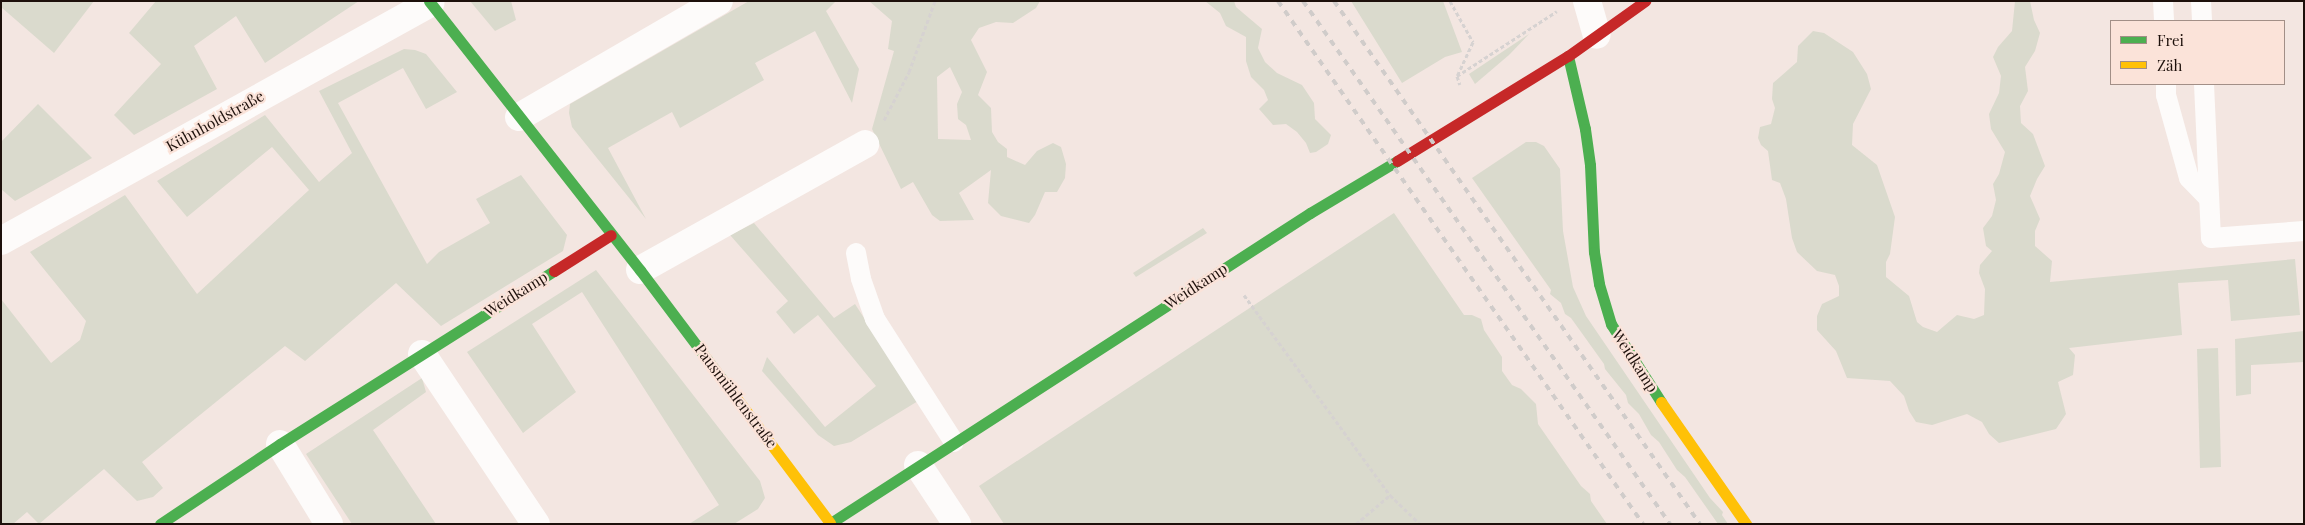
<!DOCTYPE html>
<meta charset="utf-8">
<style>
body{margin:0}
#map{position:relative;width:2305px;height:525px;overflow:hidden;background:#f3e6e1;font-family:"Playfair Display",serif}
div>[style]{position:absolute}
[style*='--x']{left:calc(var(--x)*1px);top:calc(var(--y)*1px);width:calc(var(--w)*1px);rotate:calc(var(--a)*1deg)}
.green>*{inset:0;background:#dadacd}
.path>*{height:3px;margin-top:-1.5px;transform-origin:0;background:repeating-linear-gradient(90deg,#d6d2d1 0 4px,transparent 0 6.5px)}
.lane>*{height:20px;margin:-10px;padding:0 10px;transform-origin:10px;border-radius:10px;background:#fdfbfa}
.street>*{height:28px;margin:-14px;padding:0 14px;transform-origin:14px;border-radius:14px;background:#fdfbfa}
.fast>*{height:11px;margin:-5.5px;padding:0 5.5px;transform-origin:5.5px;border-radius:5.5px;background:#4caf50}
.slow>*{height:11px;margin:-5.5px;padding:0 5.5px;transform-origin:5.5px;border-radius:5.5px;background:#ffc107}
.jam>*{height:11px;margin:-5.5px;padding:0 5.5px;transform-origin:5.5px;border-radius:5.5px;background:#c62828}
.rail>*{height:4px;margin-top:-2px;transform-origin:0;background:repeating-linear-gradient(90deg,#d0ccca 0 6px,transparent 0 12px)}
span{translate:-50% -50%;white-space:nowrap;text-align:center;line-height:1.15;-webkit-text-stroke:4.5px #fbe3d9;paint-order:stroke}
.street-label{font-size:15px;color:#1d100b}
.frame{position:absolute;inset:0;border:2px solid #1d100b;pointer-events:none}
.legend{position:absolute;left:2110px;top:20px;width:175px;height:65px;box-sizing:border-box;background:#fbe3d9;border:1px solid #a28f87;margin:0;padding:6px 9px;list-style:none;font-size:15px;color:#1d100b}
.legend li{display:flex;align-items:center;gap:10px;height:25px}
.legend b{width:25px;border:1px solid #a28f87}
</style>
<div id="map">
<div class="green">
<i style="clip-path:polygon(1px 1px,94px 1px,54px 53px,1px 7px)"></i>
<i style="clip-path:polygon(156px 1px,359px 1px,265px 63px,236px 16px,194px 46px,217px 89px,134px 135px,114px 115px,161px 64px,129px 33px)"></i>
<i style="clip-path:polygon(470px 1px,511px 1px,516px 20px,495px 31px)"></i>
<i style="clip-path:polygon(749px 1px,836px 1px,826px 11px,859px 69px,852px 103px,815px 31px,755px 63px,764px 80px,680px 128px,672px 112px,608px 148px,646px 219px,572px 127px,569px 113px,570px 104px)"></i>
<i style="clip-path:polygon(evenodd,869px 1px,1040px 1px,1036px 8px,1013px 23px,996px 22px,979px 28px,971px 40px,987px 72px,978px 95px,991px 108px,992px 132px,998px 142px,1007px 149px,1007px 157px,1025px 165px,1037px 151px,1053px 143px,1061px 147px,1066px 164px,1065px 178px,1057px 192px,1045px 192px,1035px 215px,1029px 223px,1001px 216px,988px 203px,991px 170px,959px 193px,974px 220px,940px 221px,932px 215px,913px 182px,901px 189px,872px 129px,894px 51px,888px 49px,892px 21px,869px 1px,950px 67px,962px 92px,957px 104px,958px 119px,966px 125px,971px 140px,938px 139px,937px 77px,950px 67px)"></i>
<i style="clip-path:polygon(1205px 1px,1234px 1px,1236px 7px,1262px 29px,1258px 48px,1265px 62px,1277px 73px,1302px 85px,1314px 103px,1315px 119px,1331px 135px,1328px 144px,1316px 152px,1310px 153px,1306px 143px,1297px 132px,1286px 124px,1273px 125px,1259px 109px,1268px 100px,1264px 90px,1251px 77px,1246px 61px,1246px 37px,1226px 26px,1220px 13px)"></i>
<i style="clip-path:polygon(1351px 1px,1443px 1px,1462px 52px,1445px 57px,1402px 83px)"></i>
<i style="clip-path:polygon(2015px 1px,2030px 1px,2034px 20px,2040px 33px,2035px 51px,2025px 67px,2028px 91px,2020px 106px,2021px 123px,2033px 134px,2045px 166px,2037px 179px,2030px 196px,2040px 219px,2035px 231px,2035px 246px,2052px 261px,2050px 282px,2295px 259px,2300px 315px,2231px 321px,2228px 280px,2178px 283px,2182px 335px,2069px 348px,2075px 355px,2073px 375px,2058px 382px,2066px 414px,2056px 429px,1999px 443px,1989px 434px,1982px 422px,1967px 414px,1932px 425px,1916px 422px,1909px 411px,1904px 396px,1890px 381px,1847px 378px,1836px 351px,1817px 330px,1817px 316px,1822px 304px,1839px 296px,1839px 286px,1835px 275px,1817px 271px,1797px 252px,1792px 238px,1786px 199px,1780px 183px,1772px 180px,1768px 151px,1761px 145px,1758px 138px,1760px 127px,1771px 124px,1775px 108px,1772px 99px,1773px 83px,1797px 62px,1798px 46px,1813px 31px,1824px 33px,1853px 52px,1867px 74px,1871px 89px,1853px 124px,1852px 145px,1877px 165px,1895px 217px,1890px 254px,1886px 262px,1886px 277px,1909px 296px,1917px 322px,1923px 327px,1937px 332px,1957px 315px,1974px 319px,1984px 315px,1985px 289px,1979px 273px,1980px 265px,1992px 251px,1986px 246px,1983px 228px,1992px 216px,1996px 200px,1993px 184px,1999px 174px,2005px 152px,1991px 129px,1989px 114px,1999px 93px,2001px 76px,1993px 57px,1998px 47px,2012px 31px)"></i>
<i style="clip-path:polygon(1529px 34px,1509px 55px,1475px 84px,1469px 74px)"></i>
<i style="clip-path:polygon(404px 49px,415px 50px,426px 54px,457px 92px,426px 109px,403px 68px,338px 103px,427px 264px,439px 252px,490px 223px,476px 199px,521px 175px,567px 235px,563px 251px,441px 326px,396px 283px,305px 361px,285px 346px,142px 462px,163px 488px,153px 497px,137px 501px,104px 469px,39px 524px,27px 512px,13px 524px,1px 524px,1px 299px,51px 363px,80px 340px,86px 321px,30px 252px,125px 195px,197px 294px,309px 190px,272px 147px,187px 217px,157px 181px,265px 115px,319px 182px,352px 153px,319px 91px)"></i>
<i style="clip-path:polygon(38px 104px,92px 158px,15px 201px,1px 189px,1px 142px)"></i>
<i style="clip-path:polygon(1526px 142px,1536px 142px,1544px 146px,1560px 169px,1563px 231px,1573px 287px,1586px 316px,1710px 498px,1723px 512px,1722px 515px,1728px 524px,1718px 524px,1685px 477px,1677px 470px,1659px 442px,1651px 435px,1639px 414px,1628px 403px,1626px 395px,1605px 369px,1604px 364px,1571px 318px,1565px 314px,1561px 303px,1550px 294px,1551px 290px,1472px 178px)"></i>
<i style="clip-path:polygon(1394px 213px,1464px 315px,1472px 315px,1481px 319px,1484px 330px,1502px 357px,1502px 371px,1512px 385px,1521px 389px,1536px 404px,1538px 424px,1581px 486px,1590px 494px,1591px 501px,1607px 524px,1004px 524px,979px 486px)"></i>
<i style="clip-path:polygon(754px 223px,834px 318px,855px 304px,918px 401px,851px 442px,834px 446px,818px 435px,762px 371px,767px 357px,825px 427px,876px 386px,818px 315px,794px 334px,776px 312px,788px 301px,730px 235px)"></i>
<i style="clip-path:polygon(1203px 228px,1207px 233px,1136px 277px,1133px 273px)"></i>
<i style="clip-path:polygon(596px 270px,760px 481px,765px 498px,758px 509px,734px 524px,689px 524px,719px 505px,582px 292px,532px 324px,576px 392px,523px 433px,467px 352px)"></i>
<i style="clip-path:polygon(2304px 331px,2304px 362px,2251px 365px,2251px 394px,2236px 396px,2235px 339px)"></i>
<i style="clip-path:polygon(2218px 348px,2221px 467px,2200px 468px,2197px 349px)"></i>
<i style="clip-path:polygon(422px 378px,426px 392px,373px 430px,436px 524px,352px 524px,306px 454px)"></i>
</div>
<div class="path">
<i style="--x:1450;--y:1;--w:47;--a:60.7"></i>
<i style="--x:1473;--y:42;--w:38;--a:115"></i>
<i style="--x:1457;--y:76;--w:9;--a:72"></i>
<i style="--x:1457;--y:76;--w:119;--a:-33"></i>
<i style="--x:884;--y:120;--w:54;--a:-62.5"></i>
<i style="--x:909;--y:72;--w:76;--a:-69.9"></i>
<i style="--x:1244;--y:295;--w:248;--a:53.9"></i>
<i style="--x:1390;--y:495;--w:42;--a:44"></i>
<i style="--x:1356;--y:524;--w:45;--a:-40.5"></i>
</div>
<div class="lane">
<i style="--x:2163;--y:1;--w:20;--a:87"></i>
<i style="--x:2201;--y:1;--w:20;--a:87"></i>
<i style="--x:2166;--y:84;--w:11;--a:90"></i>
<i style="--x:2166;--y:95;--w:86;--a:74.5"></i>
<i style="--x:2189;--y:178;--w:29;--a:46"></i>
<i style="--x:2204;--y:84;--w:154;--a:87.4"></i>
<i style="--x:2211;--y:238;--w:93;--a:-4.3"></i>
<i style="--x:856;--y:253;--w:26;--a:79"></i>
<i style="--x:861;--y:279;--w:42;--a:70.7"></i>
<i style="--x:875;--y:319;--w:146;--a:57.3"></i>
</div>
<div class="street">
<i style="--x:1587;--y:1;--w:35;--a:74"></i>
<i style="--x:519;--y:117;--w:231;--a:-30.1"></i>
<i style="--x:1;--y:241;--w:491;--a:-29"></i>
<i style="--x:640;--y:270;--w:258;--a:-29.2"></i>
<i style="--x:422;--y:354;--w:205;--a:56.2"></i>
<i style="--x:280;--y:444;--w:94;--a:58.5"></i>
<i style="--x:918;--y:465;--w:71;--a:56.5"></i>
</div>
<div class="fast">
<i style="--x:429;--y:1;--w:342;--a:51.9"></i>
<i style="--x:640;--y:270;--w:146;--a:53.1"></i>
<i style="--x:1568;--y:56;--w:75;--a:76.9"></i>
<i style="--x:1585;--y:129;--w:36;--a:82"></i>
<i style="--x:1590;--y:165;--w:87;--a:87.4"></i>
<i style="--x:1594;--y:252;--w:32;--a:81"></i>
<i style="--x:1599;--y:284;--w:42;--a:73.3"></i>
<i style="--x:1611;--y:324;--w:93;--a:57.3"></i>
<i style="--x:160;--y:524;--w:144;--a:-33.7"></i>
<i style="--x:280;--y:444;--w:324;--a:-32.3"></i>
<i style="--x:829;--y:524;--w:573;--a:-32.89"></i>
<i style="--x:1310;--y:213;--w:101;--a:-30.9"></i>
</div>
<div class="slow">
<i style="--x:728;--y:387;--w:170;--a:53.1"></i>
<i style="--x:1661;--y:402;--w:149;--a:55.1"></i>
</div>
<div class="jam">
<i style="--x:1397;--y:161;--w:201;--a:-31.6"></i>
<i style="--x:1568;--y:56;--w:95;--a:-35.5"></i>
<i style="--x:554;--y:271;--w:67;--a:-32.3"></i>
</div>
<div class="rail">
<i style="--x:1278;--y:1;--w:638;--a:55.09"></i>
<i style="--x:1303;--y:1;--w:639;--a:54.94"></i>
<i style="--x:1334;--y:1;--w:638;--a:55.02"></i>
</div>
<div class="street-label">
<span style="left:215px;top:121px;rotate:-29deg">Kühnholdstraße</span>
<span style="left:1196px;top:286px;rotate:-33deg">Weidkamp</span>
<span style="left:516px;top:294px;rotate:-32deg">Weidkamp</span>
<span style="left:1635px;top:361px;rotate:57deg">Weidkamp</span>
<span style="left:736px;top:396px;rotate:53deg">Pausmühlenstraße</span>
</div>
<div class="frame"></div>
<ul class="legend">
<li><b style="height:6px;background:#4caf50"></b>Frei</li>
<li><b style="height:6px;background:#ffc107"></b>Zäh</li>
</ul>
</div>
